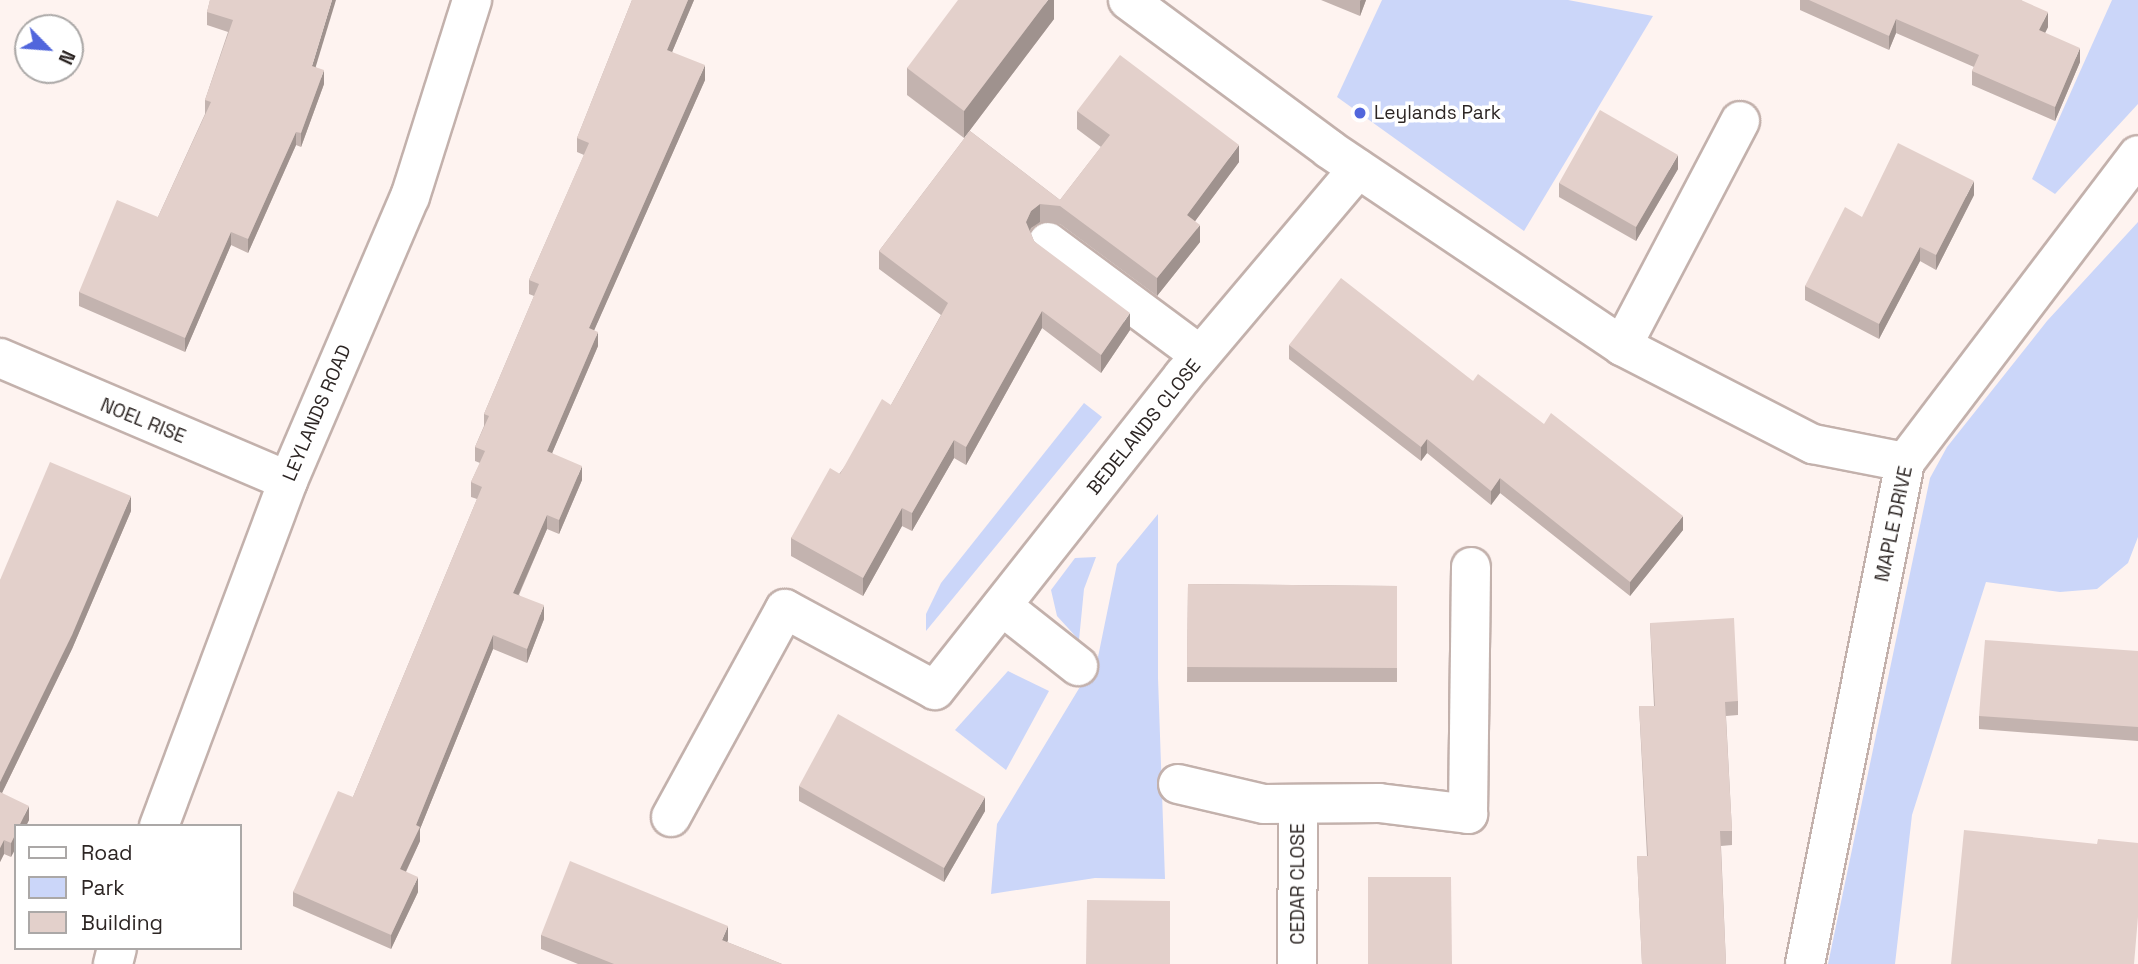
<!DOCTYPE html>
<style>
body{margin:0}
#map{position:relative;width:2138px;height:964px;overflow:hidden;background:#fef3f0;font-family:"Space Grotesk",sans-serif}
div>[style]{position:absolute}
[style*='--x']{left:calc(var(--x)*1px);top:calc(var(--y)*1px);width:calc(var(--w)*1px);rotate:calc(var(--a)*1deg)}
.green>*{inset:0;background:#cbd6f9}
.roads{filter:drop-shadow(2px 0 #c3b1ac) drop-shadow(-2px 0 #c3b1ac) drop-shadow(0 2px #c3b1ac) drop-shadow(0 -2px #c3b1ac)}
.minor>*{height:38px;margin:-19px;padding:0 19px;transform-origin:19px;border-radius:19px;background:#fff}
.wall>*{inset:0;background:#c3b3af}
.shaded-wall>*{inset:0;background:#9f928e}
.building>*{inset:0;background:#e3d0cb}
.dots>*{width:19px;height:19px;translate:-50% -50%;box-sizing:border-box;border:4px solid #fff;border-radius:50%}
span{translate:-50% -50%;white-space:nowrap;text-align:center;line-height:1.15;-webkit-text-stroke:7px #fff;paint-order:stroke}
.poi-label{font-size:19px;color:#2d2624}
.left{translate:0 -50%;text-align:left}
.street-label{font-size:19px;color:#2d2624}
.legend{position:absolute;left:14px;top:824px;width:228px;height:126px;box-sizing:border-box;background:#fff;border:2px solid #aba8a7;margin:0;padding:9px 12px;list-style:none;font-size:21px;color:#2d2624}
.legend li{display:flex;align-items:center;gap:14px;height:35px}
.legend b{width:35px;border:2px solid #aba8a7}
.north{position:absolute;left:14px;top:14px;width:70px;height:70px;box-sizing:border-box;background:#fff;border:2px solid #aba8a7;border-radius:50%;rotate:115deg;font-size:19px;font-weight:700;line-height:28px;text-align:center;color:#2d2624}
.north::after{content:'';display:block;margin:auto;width:24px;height:32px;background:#5166dc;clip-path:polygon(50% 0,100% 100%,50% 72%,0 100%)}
</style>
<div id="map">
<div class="green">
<i style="clip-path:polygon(1382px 0,1568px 0,1653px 16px,1524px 231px,1337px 97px)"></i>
<i style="clip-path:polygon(2112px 0,2138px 0,2138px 104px,2055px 194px,2032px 179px)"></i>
<i style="clip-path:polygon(2138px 222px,2138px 537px,2128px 563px,2097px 589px,2060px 592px,1986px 582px,1912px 815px,1895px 964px,1828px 964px,1930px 478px,1947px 447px,2047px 321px)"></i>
<i style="clip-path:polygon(1084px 403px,1102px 417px,926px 631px,926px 614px,941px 583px)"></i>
<i style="clip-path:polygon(1158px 514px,1158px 678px,1165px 879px,1095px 878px,991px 894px,997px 824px,1098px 657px,1117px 564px)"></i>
<i style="clip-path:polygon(1096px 557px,1084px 589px,1079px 640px,1057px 616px,1051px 590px,1075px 558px)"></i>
<i style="clip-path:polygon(1008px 671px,1049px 691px,1006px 770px,955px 730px)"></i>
</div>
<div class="roads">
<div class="minor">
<i style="--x:1128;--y:0;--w:250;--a:36.5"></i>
<i style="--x:1329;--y:149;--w:353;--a:33.9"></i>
<i style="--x:1622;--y:346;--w:215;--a:27.2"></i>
<i style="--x:1813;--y:444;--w:94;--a:11.1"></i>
<i style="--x:1048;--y:242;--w:189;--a:36.6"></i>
<i style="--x:1622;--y:346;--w:254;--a:-62.3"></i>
<i style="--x:0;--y:358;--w:313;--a:23.1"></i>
<i style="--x:1002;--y:606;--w:97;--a:38.3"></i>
<i style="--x:1178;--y:784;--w:88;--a:13.1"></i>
<i style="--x:1264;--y:804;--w:115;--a:-0.5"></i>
<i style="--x:1379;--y:803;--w:90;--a:7"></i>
<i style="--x:1468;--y:814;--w:247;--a:-89.3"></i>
<i style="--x:671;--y:817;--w:237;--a:-61.3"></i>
<i style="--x:785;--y:609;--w:170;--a:28.4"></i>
<i style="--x:935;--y:690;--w:400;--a:-51.7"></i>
<i style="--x:1183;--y:376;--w:271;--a:-49.8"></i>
<i style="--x:159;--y:826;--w:368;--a:-69.5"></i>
<i style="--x:288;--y:481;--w:309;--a:-66.8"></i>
<i style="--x:410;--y:197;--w:207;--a:-72.5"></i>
<i style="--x:113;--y:964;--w:16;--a:-76"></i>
<i style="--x:1297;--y:964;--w:160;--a:-89.6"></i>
<i style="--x:1805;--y:964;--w:512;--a:-78.73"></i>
<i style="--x:1905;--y:462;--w:385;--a:-52.8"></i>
</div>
</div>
<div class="wall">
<i style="clip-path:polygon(210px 0,316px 67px,324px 84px,301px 147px,296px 145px,248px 253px,231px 245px,185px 352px,79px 306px,79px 292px,158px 217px,205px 114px,205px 100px,228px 32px,207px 25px,207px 12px)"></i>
<i style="clip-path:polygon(632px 0,694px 0,672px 52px,705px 80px,594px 330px,598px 346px,552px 453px,582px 480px,559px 534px,547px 529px,519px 595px,544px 619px,527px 663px,493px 649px,420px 829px,420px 841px,406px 872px,418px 892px,391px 949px,293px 906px,293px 892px,353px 797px,477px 499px,471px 497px,471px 482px,480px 463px,475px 461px,475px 447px,484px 426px,484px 414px,534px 296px,529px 294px,529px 280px,584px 155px,577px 152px,577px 138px)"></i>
<i style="clip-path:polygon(1054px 0,1054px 19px,964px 138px,907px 95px,907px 68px)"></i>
<i style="clip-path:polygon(1321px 0,1366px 0,1360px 16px)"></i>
<i style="clip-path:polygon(1800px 0,2021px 0,2048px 27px,2045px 33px,2080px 62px,2055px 121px,1972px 85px,1972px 71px,1974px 67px,1896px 33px,1889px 50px,1800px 10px)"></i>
<i style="clip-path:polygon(1077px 111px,1239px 162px,1195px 221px,1200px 242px,1157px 296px,1060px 224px,1040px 222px,1031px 228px,1030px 231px,1034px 241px,1130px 330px,1101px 373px,1042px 328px,966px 465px,954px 458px,912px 531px,902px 526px,863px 596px,791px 556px,791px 538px,891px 405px,941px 315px,879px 269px,879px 251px,970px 131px,1060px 200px,1101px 147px,1077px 129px)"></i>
<i style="clip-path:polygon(1678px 169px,1636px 241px,1559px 197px,1559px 183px)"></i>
<i style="clip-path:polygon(1974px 195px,1936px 270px,1920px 261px,1879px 339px,1805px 300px,1805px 286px,1862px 217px)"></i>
<i style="clip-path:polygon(1289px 345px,1473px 381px,1683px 530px,1630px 596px,1500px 493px,1491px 505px,1427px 453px,1421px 461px,1289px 359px)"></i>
<i style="clip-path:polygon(131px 511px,72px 649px,2px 793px,29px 820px,26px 826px,16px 826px,11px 857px,4px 854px,0 862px,0 580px)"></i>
<i style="clip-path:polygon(1188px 584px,1397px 586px,1397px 682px,1187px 682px)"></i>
<i style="clip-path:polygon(1650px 623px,1738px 701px,1738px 715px,1726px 716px,1732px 831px,1732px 845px,1721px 846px,1726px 964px,1642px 964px,1637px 856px,1647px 856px,1639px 706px,1654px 706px)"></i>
<i style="clip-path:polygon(2138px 651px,2138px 741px,1979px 729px,1979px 716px)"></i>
<i style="clip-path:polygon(799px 786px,985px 811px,944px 882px,799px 801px)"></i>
<i style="clip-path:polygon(541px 935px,728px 940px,727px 942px,782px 964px,578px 964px,541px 949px)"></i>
</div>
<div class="shaded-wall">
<i style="clip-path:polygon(332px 0,336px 0,312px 79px,312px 66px)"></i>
<i style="clip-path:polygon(688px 0,694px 0,667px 64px,667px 50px)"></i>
<i style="clip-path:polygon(1048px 0,1054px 0,1054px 19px,964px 138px,964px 111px)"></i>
<i style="clip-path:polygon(1361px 0,1366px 0,1360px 16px,1360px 1px)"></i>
<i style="clip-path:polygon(2048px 12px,2048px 27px,2039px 45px,2039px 30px)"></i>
<i style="clip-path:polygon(1896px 19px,1896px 33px,1889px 50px,1889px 36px)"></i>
<i style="clip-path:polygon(2080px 48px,2080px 62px,2055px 121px,2055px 107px)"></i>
<i style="clip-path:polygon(705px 65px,705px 80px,589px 342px,589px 328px)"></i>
<i style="clip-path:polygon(324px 70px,324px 84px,301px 147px,301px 133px)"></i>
<i style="clip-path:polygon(296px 132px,296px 145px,248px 253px,248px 239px)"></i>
<i style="clip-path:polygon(1239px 145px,1239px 162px,1187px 232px,1187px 215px)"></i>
<i style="clip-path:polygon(1678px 155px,1678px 169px,1636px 241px,1636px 227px)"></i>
<i style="clip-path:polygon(1974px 181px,1974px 195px,1936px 270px,1936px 255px)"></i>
<i style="clip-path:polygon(1040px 204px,1040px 222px,1031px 228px,1026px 240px,1026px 222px,1031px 211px)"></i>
<i style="clip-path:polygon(1200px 225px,1200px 242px,1157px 296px,1157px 278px)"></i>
<i style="clip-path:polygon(231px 232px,231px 245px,185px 352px,185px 338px)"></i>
<i style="clip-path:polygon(1920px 247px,1920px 261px,1879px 339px,1879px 324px)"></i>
<i style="clip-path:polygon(1042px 311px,1042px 328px,966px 465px,966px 447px)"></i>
<i style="clip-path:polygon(1130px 313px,1130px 330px,1101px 373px,1101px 355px)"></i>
<i style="clip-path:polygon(598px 332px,598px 346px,547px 465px,547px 451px)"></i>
<i style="clip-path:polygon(1427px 439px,1427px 453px,1421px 461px,1421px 447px)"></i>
<i style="clip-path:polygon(954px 440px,954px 458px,912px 531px,912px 513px)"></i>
<i style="clip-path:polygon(582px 466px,582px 480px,559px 534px,559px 520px)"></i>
<i style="clip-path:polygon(1500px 478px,1500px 493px,1491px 505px,1491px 491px)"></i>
<i style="clip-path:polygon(131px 496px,131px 511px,72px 649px,0 797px,0 782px)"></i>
<i style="clip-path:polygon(902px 508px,902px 526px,863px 596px,863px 578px)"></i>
<i style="clip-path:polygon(547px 515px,547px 529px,513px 607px,513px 593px)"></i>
<i style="clip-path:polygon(1683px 516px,1683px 530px,1630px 596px,1630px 582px)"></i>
<i style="clip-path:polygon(544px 605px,544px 619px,527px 663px,527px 649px)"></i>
<i style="clip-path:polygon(493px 635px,493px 649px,420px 829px,420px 841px,400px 884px,400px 869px,416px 825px)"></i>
<i style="clip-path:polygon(985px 797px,985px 811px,944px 882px,944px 868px)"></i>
<i style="clip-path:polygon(29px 806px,29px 820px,26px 826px,19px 826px)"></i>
<i style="clip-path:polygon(16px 833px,16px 848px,11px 857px,11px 843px)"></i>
<i style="clip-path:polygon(4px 840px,4px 854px,0 862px,0 848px)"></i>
<i style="clip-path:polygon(418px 877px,418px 892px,391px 949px,391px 935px)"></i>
<i style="clip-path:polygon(728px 926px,728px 940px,722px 955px,722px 940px)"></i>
</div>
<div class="building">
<i style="clip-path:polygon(210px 0,332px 0,312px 66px,324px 70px,301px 133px,296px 132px,248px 239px,231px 232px,185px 338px,79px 292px,117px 200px,158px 217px,211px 102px,205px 100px,233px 20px,207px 12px)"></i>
<i style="clip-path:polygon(632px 0,688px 0,667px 50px,705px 65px,589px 328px,598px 332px,547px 451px,582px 466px,559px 520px,547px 515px,513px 593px,544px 605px,527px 649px,493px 635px,416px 825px,420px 827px,400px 869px,418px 877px,391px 935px,293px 892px,338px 791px,353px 797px,482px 487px,471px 482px,485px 451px,475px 447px,489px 416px,484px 414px,539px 284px,529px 280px,589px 143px,577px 138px)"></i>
<i style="clip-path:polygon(958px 0,1048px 0,964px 111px,907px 68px)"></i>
<i style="clip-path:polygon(1809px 0,2021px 0,2048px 12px,2039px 30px,2080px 48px,2055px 107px,1972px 71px,1979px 55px,1896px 19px,1889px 36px)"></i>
<i style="clip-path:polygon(1120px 55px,1239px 145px,1187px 215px,1200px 225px,1157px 278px,1060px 206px,1040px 204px,1031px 211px,1026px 222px,1034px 241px,1130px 313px,1101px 355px,1042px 311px,966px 447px,954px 440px,912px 513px,902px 508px,863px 578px,791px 538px,830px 468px,840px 474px,882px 399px,891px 405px,948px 303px,879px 251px,970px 131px,1060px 200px,1110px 135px,1077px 111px)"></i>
<i style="clip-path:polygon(1600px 110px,1678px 155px,1636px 227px,1559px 183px)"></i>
<i style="clip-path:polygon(1898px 143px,1974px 181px,1936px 255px,1920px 247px,1879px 324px,1805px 286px,1845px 207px,1862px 217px)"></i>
<i style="clip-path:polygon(1341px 278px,1473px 381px,1478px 374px,1544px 424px,1551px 413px,1683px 516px,1630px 582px,1500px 478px,1491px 491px,1427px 439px,1421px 447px,1289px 345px)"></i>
<i style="clip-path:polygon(50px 462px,131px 496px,72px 635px,0 782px,0 580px)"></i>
<i style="clip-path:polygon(1188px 584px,1397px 586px,1397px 668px,1187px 667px)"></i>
<i style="clip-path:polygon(1734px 618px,1738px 701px,1725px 702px,1732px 831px,1720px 831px,1726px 964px,1642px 964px,1637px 856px,1648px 856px,1639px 706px,1655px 706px,1650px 623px)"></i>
<i style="clip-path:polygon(1985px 640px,2138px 651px,2138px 727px,1979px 716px)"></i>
<i style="clip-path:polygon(838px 714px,985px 797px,944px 868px,799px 786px)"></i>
<i style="clip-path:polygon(0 792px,29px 806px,19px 826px,16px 826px,16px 833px,11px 843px,4px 840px,0 848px)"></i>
<i style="clip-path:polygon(1964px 830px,2097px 844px,2098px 839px,2138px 843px,2138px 917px,2134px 964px,1951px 964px)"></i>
<i style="clip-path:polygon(570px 861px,728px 926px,722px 940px,782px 964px,614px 964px,541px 935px)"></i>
<i style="clip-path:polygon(1368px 877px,1451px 877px,1452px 964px,1368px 964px)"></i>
<i style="clip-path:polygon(1087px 900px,1170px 901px,1170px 964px,1086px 964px)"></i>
</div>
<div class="dots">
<i style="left:1360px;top:113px;background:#5166dc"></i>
</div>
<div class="poi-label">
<span class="left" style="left:1374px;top:113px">Leylands Park</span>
</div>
<div class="street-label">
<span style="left:317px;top:413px;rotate:-67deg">LEYLANDS ROAD</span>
<span style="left:143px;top:421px;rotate:22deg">NOEL RISE</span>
<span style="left:1144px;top:427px;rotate:-51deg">BEDELANDS CLOSE</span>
<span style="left:1894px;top:524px;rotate:-78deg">MAPLE DRIVE</span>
<span style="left:1298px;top:884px;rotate:-90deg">CEDAR CLOSE</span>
</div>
<ul class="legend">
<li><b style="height:9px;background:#fff"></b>Road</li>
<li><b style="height:19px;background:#cbd6f9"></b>Park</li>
<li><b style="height:19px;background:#e3d0cb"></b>Building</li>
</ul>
<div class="north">N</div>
</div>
